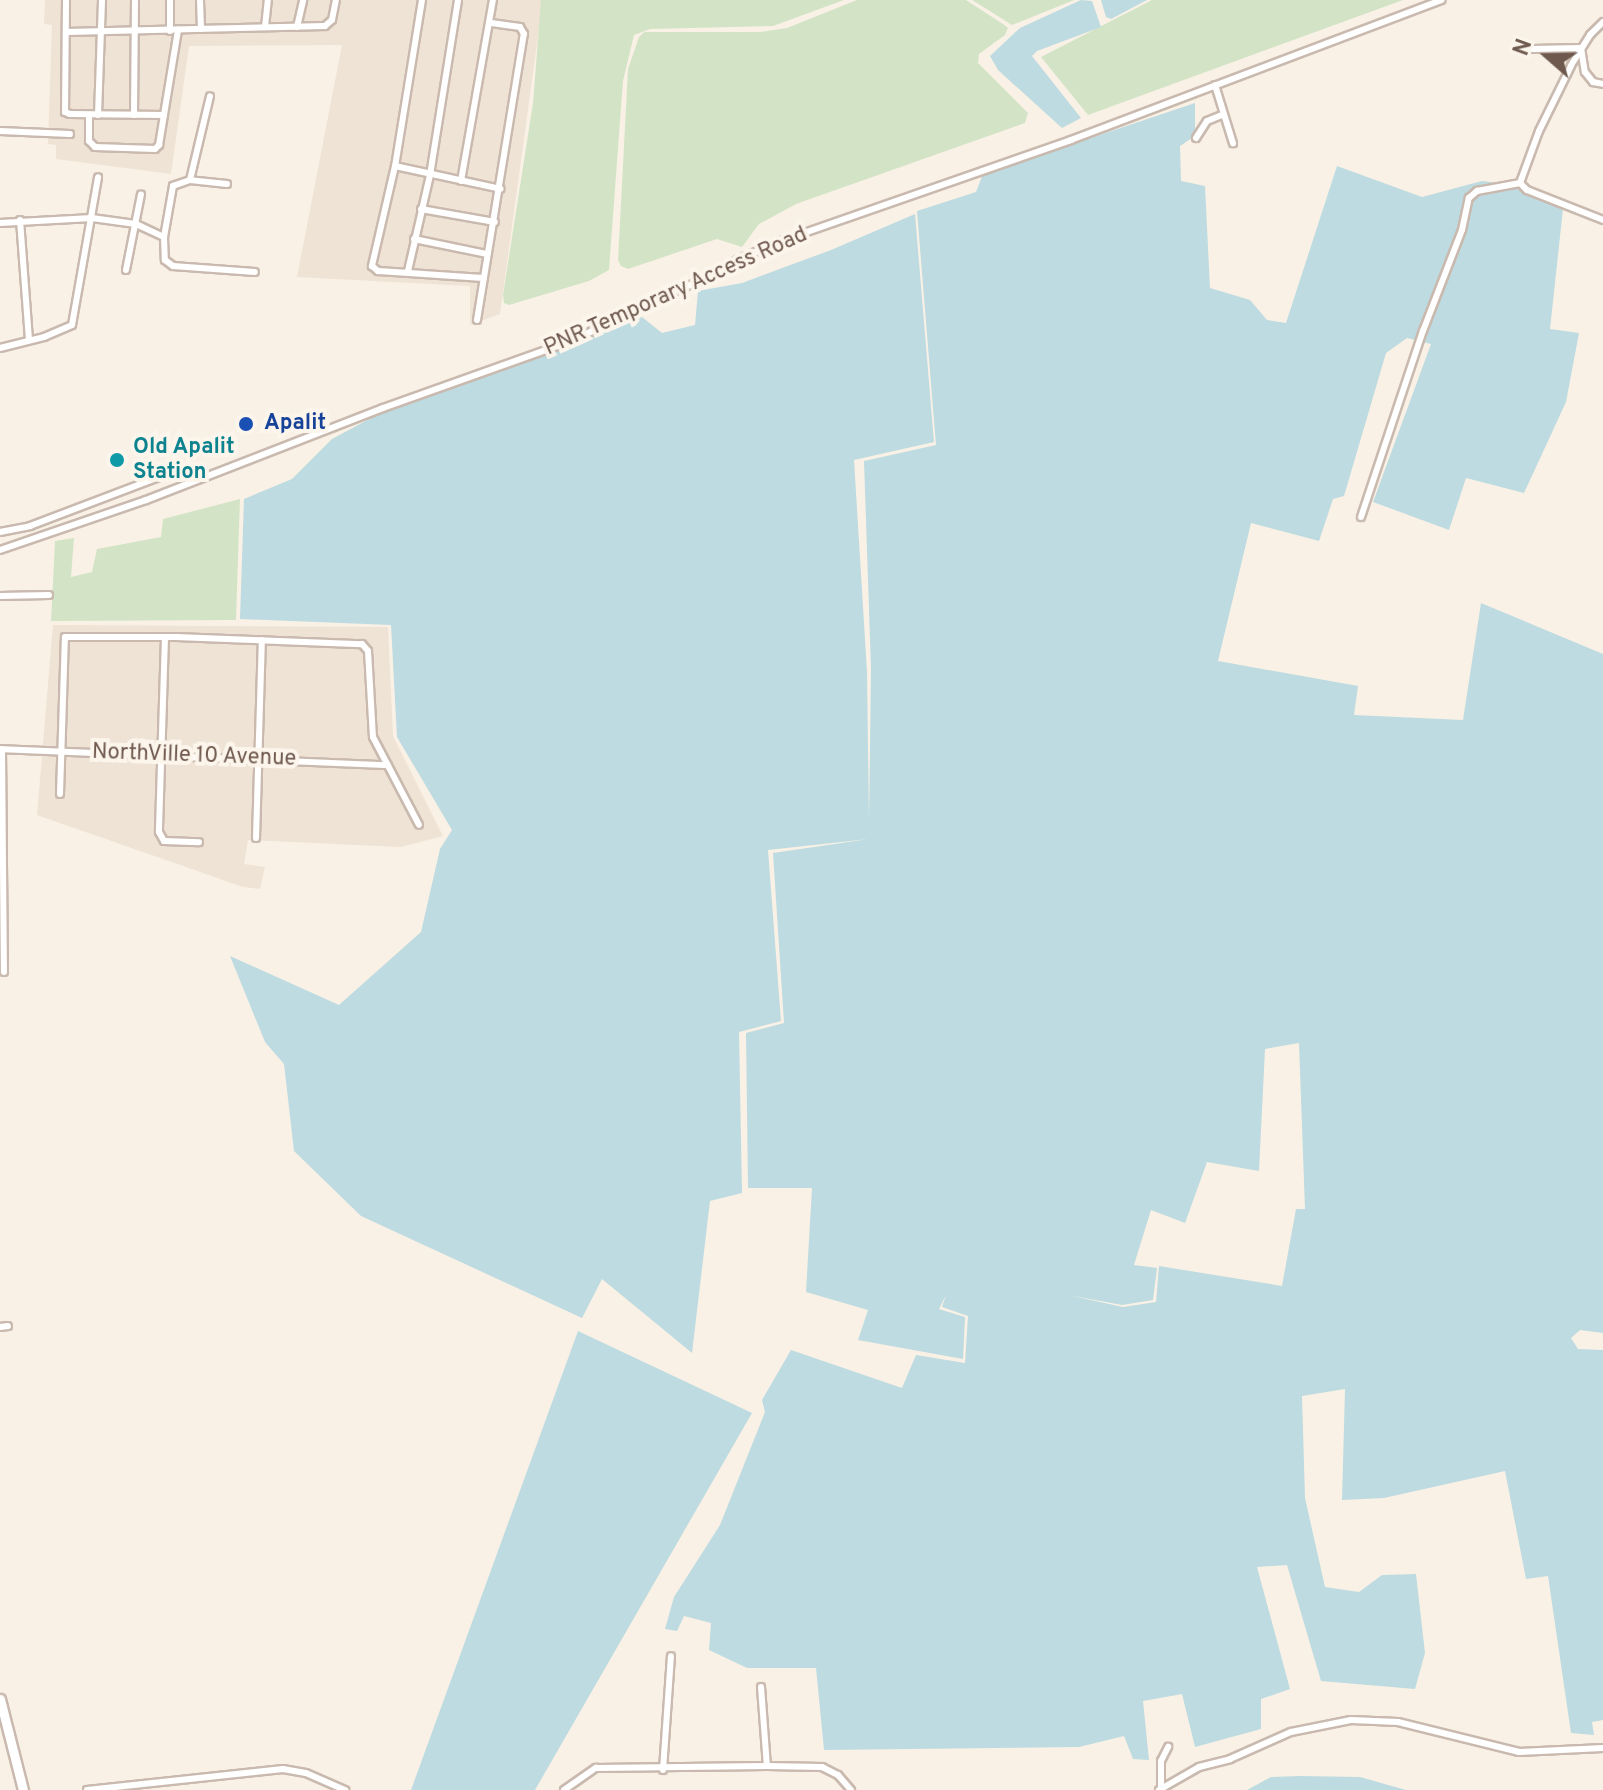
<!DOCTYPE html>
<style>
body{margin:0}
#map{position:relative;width:1603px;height:1790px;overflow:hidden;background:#f9f1e6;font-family:Overpass,sans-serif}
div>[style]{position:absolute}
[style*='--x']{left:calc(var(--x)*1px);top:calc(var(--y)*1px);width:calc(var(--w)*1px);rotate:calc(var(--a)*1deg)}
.residential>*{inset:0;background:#efe3d5}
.green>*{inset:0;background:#d3e4c6}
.water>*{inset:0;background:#bddbe0}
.roads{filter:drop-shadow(2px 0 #c9b9ae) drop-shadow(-2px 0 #c9b9ae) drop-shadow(0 2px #c9b9ae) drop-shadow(0 -2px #c9b9ae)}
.street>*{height:6px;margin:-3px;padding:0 3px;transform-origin:3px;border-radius:3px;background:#fff}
.secondary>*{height:9px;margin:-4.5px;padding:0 4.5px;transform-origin:4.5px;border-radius:4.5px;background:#fff}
.dots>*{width:22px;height:22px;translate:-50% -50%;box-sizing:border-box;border:4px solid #fcf5ec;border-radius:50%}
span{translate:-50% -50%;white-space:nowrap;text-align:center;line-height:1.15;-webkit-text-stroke:8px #fcf5ec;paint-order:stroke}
.street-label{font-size:22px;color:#6f594e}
.transit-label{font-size:22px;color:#164399;font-weight:700}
.left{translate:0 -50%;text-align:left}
.culture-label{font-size:22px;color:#0d838f;font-weight:700}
.north{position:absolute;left:1507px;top:16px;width:80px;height:80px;-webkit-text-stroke:6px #fcf5ec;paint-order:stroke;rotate:290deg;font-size:22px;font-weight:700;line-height:32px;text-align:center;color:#6f594e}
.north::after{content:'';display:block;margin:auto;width:28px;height:36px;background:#6f594e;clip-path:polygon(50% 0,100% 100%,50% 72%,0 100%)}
</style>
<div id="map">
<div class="residential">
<i style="clip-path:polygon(45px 0,543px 0,500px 314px,470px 325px,470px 286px,297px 277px,342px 45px,189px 46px,171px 174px,56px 159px,56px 145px,48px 144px,52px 25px,44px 24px)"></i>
<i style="clip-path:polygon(53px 625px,388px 627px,393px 736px,443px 836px,401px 847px,248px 840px,244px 864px,265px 867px,260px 889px,243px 887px,37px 815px)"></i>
</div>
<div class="green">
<i style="clip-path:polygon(541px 0,844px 0,773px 26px,650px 29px,634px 35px,623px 81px,609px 270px,589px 281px,509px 305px,504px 303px,503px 295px,533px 103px)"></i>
<i style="clip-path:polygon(857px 0,966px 0,1003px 24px,1008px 28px,1005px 35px,979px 54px,978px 63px,1028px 113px,1025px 123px,796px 204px,759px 224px,742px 247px,717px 239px,628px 269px,621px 266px,618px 260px,628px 69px,639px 37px,644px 32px,760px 32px,787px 28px)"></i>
<i style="clip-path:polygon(972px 0,1074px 0,1012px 25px)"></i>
<i style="clip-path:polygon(1152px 0,1403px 0,1088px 115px,1041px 57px)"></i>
<i style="clip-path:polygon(240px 499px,236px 620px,51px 621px,55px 541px,74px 538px,71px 577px,92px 572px,97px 549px,161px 537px,163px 519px)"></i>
</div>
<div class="water">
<i style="clip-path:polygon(1081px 0,1092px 1px,1101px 27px,1037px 51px,1032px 56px,1081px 118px,1062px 128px,998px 70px,990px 56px,1020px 28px)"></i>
<i style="clip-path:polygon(1101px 0,1147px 0,1111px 19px,1106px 17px)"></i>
<i style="clip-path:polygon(evenodd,1195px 103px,1195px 136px,1180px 146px,1181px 181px,1205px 186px,1210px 288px,1250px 300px,1267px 320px,1286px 323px,1337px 166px,1422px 197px,1482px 181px,1524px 186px,1563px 209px,1550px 329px,1579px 333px,1566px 402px,1524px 493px,1466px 478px,1449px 530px,1373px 502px,1431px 344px,1407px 338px,1386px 353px,1344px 496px,1333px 499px,1319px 541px,1251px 523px,1218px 661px,1358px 686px,1354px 715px,1463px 720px,1481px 603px,1603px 654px,1603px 1333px,1580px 1330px,1571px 1338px,1578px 1349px,1603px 1350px,1603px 1720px,1592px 1722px,1594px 1735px,1571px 1733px,1548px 1576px,1526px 1579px,1505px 1471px,1384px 1498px,1342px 1500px,1345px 1389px,1302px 1396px,1305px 1498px,1325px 1587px,1359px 1592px,1382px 1575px,1416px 1574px,1425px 1653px,1415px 1689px,1321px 1681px,1287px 1565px,1257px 1567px,1290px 1689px,1261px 1699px,1261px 1729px,1195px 1747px,1182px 1694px,1143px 1701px,1149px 1760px,1133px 1759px,1124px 1736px,1079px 1747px,824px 1750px,816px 1668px,747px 1668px,709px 1650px,711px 1623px,684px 1616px,677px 1631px,665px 1629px,674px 1597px,720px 1525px,765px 1412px,762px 1400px,791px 1350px,902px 1388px,916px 1355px,965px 1363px,968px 1316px,942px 1307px,946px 1295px,939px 1309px,965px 1317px,963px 1359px,858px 1340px,868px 1310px,806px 1292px,812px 1188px,748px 1188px,746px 1033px,784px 1023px,773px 853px,869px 839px,768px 850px,781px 1021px,739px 1032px,742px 1193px,710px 1201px,692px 1353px,602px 1279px,582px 1318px,361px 1216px,294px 1151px,284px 1064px,265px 1042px,230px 956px,339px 1005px,421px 932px,440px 849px,452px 830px,397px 737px,391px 625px,240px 619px,244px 499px,292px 479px,332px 439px,427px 388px,642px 317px,662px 333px,695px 325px,698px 291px,742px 283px,831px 250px,915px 214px,934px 442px,854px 460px,867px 672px,869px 821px,871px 669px,864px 461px,936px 445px,917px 211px,976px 192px,983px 174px,1195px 103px,1299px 1043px,1305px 1209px,1296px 1209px,1282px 1286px,1159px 1266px,1156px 1302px,1123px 1307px,1068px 1295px,1122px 1305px,1153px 1300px,1157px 1268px,1134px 1265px,1151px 1210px,1185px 1223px,1207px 1162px,1259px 1171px,1265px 1049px,1299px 1043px)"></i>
<i style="clip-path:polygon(578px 1331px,752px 1413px,535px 1790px,411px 1790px)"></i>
<i style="clip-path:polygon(1300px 1776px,1360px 1777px,1406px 1790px,1247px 1790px,1271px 1777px)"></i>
</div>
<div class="roads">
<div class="street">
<i style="--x:66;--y:0;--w:112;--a:90.5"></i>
<i style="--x:65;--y:112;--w:5;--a:22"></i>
<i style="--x:70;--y:114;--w:94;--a:0.6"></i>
<i style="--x:170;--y:0;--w:31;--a:90"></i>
<i style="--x:200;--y:0;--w:29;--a:88"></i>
<i style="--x:422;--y:0;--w:168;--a:99.2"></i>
<i style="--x:395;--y:166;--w:103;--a:103"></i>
<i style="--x:372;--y:266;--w:8;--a:40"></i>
<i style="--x:378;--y:271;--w:106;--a:3.8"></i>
<i style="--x:1603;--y:22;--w:18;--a:135"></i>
<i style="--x:1590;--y:35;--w:36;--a:122"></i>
<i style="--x:1571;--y:66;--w:72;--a:116.2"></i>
<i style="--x:1539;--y:131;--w:55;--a:110.1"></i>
<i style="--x:1520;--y:183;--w:10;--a:45"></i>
<i style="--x:1527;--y:190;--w:82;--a:21.5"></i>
<i style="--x:265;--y:27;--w:27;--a:-84"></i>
<i style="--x:297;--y:27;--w:28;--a:-77"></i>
<i style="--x:66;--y:32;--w:259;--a:-1.3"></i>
<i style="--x:325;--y:26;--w:9;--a:-41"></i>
<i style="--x:332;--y:20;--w:20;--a:-79"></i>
<i style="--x:1532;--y:49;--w:49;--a:-1.2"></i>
<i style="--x:1581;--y:48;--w:24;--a:81"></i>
<i style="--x:1585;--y:72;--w:13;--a:51"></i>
<i style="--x:1593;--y:82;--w:10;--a:11"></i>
<i style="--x:1215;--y:85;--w:61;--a:72.8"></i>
<i style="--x:89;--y:115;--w:26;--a:90"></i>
<i style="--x:89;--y:141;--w:8;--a:45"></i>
<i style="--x:95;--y:147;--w:60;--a:1.9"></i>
<i style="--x:155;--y:149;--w:6;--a:-45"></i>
<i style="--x:159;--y:145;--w:117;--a:-80.6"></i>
<i style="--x:98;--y:115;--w:115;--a:-88"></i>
<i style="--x:134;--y:115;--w:115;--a:-89.5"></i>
<i style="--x:0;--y:131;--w:70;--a:2.5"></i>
<i style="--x:1196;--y:138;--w:20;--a:-57"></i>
<i style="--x:1207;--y:121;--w:18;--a:-22"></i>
<i style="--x:395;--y:166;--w:108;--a:12.2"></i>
<i style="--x:190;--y:180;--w:86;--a:-76.6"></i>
<i style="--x:461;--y:181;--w:184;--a:-80"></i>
<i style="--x:227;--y:184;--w:37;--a:-174"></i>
<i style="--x:190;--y:180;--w:18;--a:161"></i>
<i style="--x:173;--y:186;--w:52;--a:100"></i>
<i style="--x:164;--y:237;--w:23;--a:88"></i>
<i style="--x:165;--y:260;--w:10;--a:37"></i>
<i style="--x:173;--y:266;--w:82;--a:4.2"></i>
<i style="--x:421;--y:209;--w:75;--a:10"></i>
<i style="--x:20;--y:220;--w:120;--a:85.7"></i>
<i style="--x:0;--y:223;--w:92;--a:-3.1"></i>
<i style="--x:92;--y:218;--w:44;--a:7.8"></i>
<i style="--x:136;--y:224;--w:31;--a:25"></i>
<i style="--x:414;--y:239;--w:75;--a:11.6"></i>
<i style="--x:126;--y:270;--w:77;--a:-78.8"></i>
<i style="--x:408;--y:271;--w:98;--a:-77.1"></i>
<i style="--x:430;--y:175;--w:177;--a:-80.9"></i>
<i style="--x:477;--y:320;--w:290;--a:-80.7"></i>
<i style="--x:524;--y:34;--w:8;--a:-120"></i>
<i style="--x:520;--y:27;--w:29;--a:-172"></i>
<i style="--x:0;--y:348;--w:45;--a:-14"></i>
<i style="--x:44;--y:337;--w:30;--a:-23"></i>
<i style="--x:72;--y:325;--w:150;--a:-80"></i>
<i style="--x:1361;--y:517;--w:196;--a:-71.6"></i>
<i style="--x:1423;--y:331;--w:108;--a:-68.9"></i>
<i style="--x:1462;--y:230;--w:33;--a:-78"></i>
<i style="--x:1469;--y:198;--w:11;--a:-41"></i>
<i style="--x:1477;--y:191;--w:44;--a:-10.5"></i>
<i style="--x:0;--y:532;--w:31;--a:-11"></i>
<i style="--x:30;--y:526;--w:138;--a:-20.8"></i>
<i style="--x:0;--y:550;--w:154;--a:-18.9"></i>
<i style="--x:146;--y:500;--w:254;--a:-21.2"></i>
<i style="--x:383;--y:408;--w:206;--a:-19.6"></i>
<i style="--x:577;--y:339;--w:77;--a:-27.9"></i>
<i style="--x:645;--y:303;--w:75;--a:-21.8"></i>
<i style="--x:715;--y:275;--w:27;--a:-34"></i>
<i style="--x:737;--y:260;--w:48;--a:-23.4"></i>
<i style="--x:781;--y:241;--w:307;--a:-19.2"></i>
<i style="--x:1071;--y:140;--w:396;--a:-20.7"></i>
<i style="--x:0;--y:596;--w:49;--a:-1.2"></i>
<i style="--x:165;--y:637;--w:195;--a:91.8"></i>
<i style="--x:159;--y:832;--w:10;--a:61"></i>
<i style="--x:164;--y:841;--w:35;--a:2"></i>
<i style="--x:0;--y:749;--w:388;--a:2.4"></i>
<i style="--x:2;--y:749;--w:223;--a:89.5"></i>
<i style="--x:60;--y:794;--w:157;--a:-88.2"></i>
<i style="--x:65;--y:637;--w:111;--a:0"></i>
<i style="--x:176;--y:637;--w:186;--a:2.2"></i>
<i style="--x:362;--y:644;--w:9;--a:49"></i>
<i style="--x:368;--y:651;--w:86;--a:86.7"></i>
<i style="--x:373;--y:737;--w:99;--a:62.4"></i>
<i style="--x:256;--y:838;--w:198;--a:-88.3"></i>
<i style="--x:0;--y:1327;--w:8;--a:-7"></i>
<i style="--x:761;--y:1687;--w:79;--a:85.7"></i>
<i style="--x:663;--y:1770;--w:114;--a:-86"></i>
<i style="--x:1161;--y:1788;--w:27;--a:-90"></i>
<i style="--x:1161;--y:1761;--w:16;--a:-63"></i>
<i style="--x:87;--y:1790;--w:197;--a:-6.1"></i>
<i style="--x:283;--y:1769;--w:23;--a:10"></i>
<i style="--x:306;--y:1773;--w:43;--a:23.6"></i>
<i style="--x:564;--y:1790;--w:39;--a:-35"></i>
<i style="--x:596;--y:1768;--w:171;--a:-0.7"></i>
<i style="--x:767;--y:1766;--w:55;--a:1"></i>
<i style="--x:822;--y:1767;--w:18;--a:27"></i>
<i style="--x:838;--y:1775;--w:20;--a:49"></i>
<i style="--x:1159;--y:1790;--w:46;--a:-29.9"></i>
<i style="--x:1199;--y:1767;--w:32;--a:-14"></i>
<i style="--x:1230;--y:1759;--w:67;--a:-23.9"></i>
<i style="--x:1291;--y:1732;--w:61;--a:-11.3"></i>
<i style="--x:1351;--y:1720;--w:47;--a:2.4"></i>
<i style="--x:1398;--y:1722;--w:125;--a:13.9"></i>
<i style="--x:1519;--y:1752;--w:84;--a:-2.7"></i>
</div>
<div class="secondary">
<i style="--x:0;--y:1699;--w:94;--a:75.8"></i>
</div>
</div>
<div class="dots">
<i style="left:246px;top:424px;background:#1a4fb4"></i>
<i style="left:117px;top:460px;background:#0f9aa8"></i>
</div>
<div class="street-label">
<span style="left:676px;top:292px;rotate:-24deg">PNR Temporary Access Road</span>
<span style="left:194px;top:756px;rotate:2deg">NorthVille 10 Avenue</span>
</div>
<div class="transit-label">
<span class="left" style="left:264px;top:424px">Apalit</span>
</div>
<div class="culture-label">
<span class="left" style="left:133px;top:460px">Old Apalit<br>Station</span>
</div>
<div class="north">N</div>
</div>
